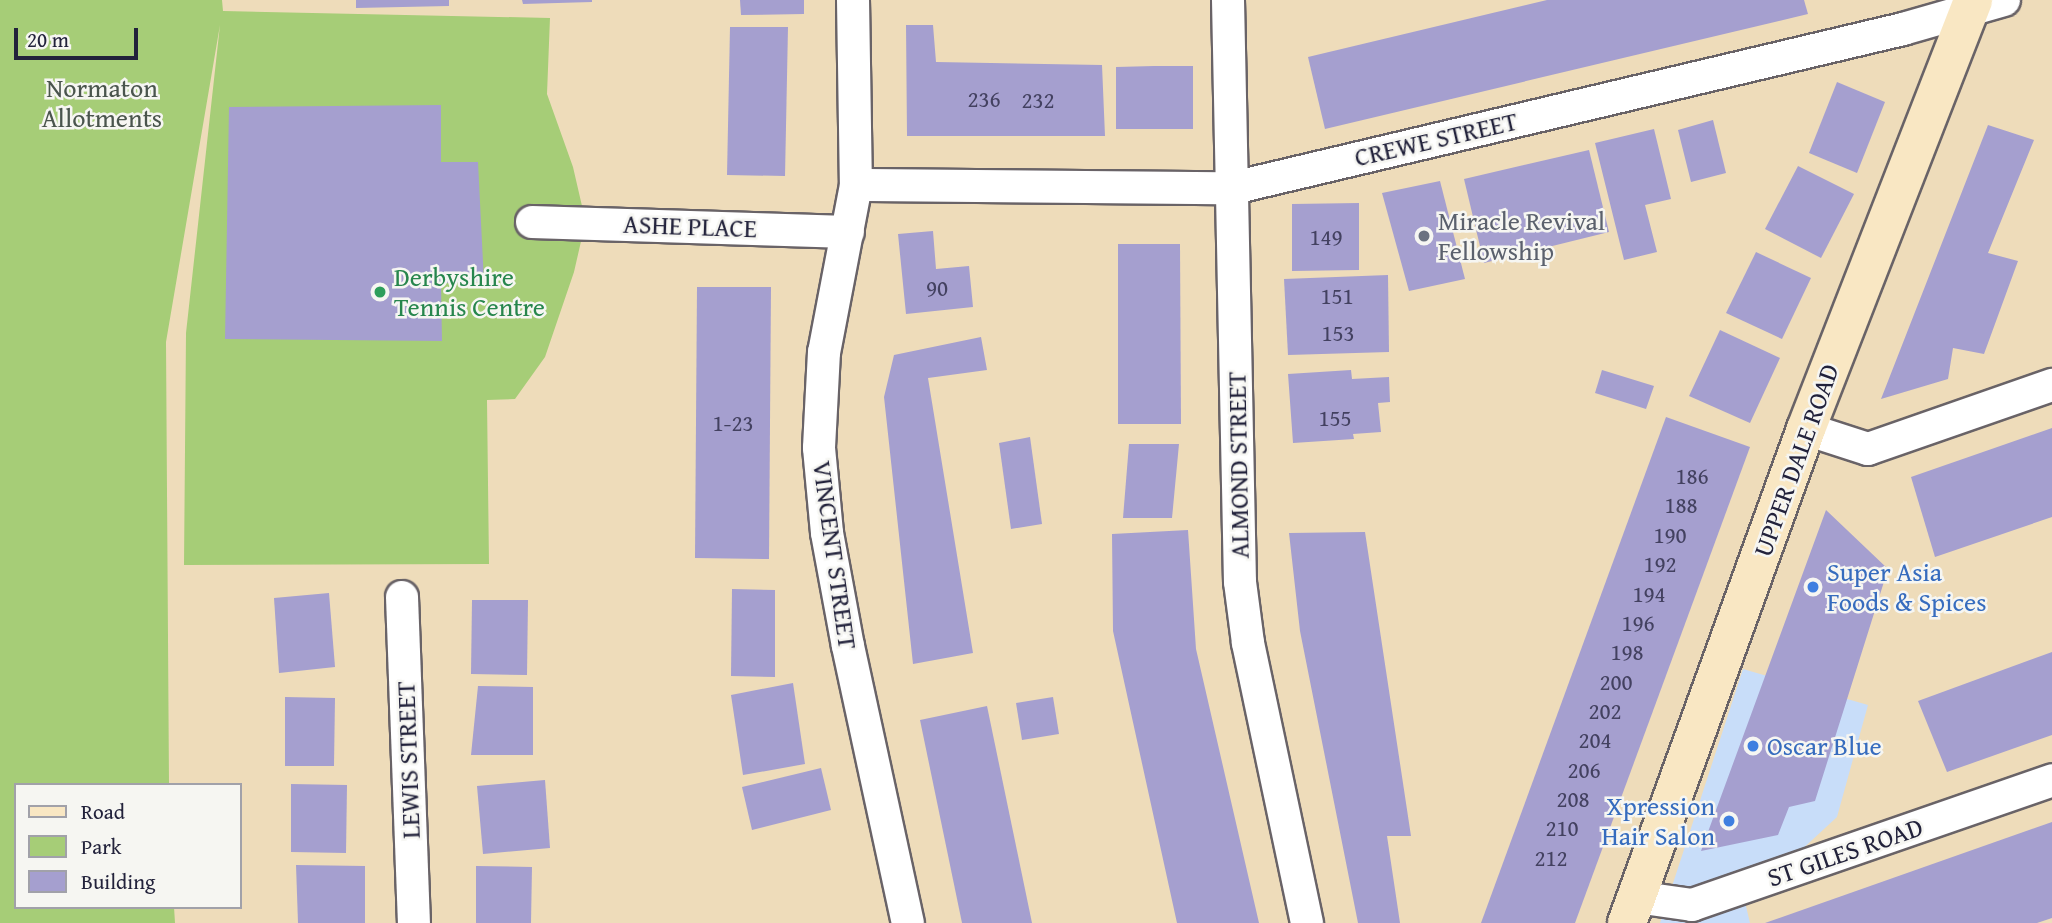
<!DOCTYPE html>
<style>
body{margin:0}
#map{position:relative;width:2052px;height:923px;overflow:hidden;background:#eedcba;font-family:"Gentium Book Plus",serif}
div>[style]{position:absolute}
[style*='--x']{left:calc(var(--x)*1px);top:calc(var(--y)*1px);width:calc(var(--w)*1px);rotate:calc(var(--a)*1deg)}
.built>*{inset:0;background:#c8ddf9}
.green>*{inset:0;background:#a6cd77}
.building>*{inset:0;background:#a59fcf}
.roads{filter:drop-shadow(2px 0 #696367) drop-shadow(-2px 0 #696367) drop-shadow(0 2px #696367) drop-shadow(0 -2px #696367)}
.street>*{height:32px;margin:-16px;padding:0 16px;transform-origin:16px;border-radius:16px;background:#fff}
.secondary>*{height:38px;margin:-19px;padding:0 19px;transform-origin:19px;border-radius:19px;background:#f9e7c3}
.dots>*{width:19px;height:19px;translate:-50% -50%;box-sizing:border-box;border:4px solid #f6f6f2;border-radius:50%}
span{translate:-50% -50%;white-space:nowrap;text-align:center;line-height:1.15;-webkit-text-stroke:5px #f6f6f2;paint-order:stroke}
.number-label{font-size:23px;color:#434160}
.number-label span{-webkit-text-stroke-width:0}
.park-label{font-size:26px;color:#4a554d}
.street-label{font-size:26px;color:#22223b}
.worship-label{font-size:26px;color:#5b616d}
.left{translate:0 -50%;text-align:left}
.leisure-label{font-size:26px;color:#27864d}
.shop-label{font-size:26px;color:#366cbe}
.right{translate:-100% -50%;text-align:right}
.legend{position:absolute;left:14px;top:783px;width:228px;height:126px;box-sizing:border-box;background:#f6f6f2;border:2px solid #a1a1a9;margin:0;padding:9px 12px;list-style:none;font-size:21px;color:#22223b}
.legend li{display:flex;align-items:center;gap:14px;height:35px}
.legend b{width:35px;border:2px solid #a1a1a9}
.scale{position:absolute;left:14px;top:28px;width:124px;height:32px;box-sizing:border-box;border:4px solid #22223b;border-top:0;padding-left:9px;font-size:21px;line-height:24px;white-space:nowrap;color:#22223b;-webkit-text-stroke:5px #f6f6f2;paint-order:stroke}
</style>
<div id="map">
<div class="built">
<i style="clip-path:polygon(1743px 669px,1868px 705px,1837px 817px,1745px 902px,1750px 923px,1660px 923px)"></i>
</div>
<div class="green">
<i style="clip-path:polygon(0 0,222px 0,223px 11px,550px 18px,547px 94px,573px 167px,582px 206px,582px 237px,574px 272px,545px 357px,515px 399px,487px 400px,489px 564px,184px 565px,186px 333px,220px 25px,166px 342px,169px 785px,16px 785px,16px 907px,174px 907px,175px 923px,0 923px)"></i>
</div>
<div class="building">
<i style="clip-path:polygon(356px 0,449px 0,449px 6px,356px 8px)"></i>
<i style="clip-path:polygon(522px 0,592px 0,592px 2px,523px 4px)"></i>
<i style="clip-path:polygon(740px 0,804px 0,804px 14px,741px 15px)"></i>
<i style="clip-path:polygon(1547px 0,1804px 0,1808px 14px,1325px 129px,1308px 57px)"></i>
<i style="clip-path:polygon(906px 25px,933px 25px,936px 62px,1102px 65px,1105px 136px,907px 136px)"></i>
<i style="clip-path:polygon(730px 27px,788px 27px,785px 176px,727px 175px)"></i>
<i style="clip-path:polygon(1154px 66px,1193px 66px,1193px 129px,1116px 129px,1116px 67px)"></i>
<i style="clip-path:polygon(1837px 82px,1885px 102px,1857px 173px,1809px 153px)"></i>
<i style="clip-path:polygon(441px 105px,441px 162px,478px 162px,484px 282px,441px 283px,442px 341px,225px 339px,229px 107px)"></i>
<i style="clip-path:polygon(1713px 120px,1726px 173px,1691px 182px,1678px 130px)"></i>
<i style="clip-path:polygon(1988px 125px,2034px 140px,1988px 253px,2018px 261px,1984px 354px,1953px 348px,1948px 379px,1881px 399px)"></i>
<i style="clip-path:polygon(1654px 129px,1671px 199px,1645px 205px,1657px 252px,1624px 260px,1595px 143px)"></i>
<i style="clip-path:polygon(1589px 150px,1609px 232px,1484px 263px,1464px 179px)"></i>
<i style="clip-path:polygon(1798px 166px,1854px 194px,1821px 258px,1765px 229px)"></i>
<i style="clip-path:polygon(1440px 181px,1465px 279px,1409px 291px,1382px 193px)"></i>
<i style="clip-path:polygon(1359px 203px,1359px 270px,1292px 271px,1292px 204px)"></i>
<i style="clip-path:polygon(933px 231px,936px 269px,969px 266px,973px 307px,906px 314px,898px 234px)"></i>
<i style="clip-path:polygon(1118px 244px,1180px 244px,1181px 424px,1118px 424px)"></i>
<i style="clip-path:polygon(1756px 252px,1811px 278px,1782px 339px,1726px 313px)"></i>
<i style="clip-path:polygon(1388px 275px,1389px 352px,1288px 355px,1284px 279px)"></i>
<i style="clip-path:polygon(697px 287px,771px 287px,769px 559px,695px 558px)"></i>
<i style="clip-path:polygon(1720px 330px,1780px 358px,1750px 423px,1689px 396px)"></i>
<i style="clip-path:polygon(981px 337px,987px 370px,928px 378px,973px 653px,913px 664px,884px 397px,894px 355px)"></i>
<i style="clip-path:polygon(1351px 370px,1352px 379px,1389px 377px,1390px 402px,1378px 403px,1381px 432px,1353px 434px,1354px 439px,1293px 443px,1288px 374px)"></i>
<i style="clip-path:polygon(1602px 370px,1654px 386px,1646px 409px,1595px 393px)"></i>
<i style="clip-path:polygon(1666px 417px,1750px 447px,1696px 594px,1575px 923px,1481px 923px)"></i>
<i style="clip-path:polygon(2052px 428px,2052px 517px,1935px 557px,1911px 477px)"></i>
<i style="clip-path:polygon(1030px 437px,1042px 524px,1011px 529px,999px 443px)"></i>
<i style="clip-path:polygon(1129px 444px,1179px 444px,1172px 518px,1123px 518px)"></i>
<i style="clip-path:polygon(1826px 510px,1888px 569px,1815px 801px,1789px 807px,1778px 835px,1701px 851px)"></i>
<i style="clip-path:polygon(1188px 530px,1196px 649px,1259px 923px,1177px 923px,1113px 631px,1112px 534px)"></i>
<i style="clip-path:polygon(1365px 532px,1411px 836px,1387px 836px,1400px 923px,1358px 923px,1300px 631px,1289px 533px)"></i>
<i style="clip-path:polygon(732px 589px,775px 590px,775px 677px,731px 676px)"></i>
<i style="clip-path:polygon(329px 593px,335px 667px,279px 673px,274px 598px)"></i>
<i style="clip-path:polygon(472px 600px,528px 600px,527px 675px,471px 674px)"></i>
<i style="clip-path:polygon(2052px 652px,2052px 735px,1947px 772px,1918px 701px)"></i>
<i style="clip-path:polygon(793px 683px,805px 764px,743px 775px,731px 695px)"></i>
<i style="clip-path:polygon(478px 686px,533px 687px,533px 755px,471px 755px)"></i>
<i style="clip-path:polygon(285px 697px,335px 698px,334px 766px,285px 766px)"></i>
<i style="clip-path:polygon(1053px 697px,1059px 734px,1022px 740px,1016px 703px)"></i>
<i style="clip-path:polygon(987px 706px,1032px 923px,962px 923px,920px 720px)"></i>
<i style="clip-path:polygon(821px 768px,831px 810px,752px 830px,742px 787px)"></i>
<i style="clip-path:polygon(545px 780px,550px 848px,483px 854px,477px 786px)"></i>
<i style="clip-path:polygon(291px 784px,347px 785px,346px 853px,291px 852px)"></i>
<i style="clip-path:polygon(2052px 822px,2052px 918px,2037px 923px,1765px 923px)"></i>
<i style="clip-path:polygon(296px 865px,365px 866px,365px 923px,298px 923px)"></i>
<i style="clip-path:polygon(476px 866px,532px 867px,531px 923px,476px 923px)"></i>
</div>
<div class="roads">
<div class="street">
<i style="--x:853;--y:0;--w:185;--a:89.1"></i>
<i style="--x:856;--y:185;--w:170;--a:100.8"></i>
<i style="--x:824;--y:352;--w:96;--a:93"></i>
<i style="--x:819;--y:448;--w:85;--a:84.6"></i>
<i style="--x:827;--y:533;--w:115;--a:79.5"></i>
<i style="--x:848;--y:646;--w:283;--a:77.8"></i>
<i style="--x:1228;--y:0;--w:582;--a:88.82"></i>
<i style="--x:1240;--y:582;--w:62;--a:82.5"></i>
<i style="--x:1248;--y:643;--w:286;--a:78.1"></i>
<i style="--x:856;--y:185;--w:377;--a:0.5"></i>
<i style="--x:1233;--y:188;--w:689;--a:-13.35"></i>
<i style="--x:1903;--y:29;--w:105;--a:-16"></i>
<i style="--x:532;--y:222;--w:316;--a:1.8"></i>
<i style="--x:1806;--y:429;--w:65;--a:17.9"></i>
<i style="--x:1868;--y:449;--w:195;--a:-19.2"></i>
<i style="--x:402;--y:597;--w:326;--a:87.9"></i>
<i style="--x:1636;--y:897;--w:57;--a:8.1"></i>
<i style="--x:1692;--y:905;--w:381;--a:-19.1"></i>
</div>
<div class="secondary">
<i style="--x:1627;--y:923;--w:525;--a:-70.08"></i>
<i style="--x:1806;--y:429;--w:460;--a:-68.7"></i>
</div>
</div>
<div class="dots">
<i style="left:1424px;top:236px;background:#6b7280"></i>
<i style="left:380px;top:292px;background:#2e9e5b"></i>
<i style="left:1813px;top:587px;background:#3f7fe0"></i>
<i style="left:1753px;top:746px;background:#3f7fe0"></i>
<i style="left:1729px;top:821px;background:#3f7fe0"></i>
</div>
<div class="number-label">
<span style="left:984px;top:99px">236</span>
<span style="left:1038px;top:100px">232</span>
<span style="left:1326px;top:237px">149</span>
<span style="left:937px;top:288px">90</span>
<span style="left:1337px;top:296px">151</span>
<span style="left:1338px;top:333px">153</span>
<span style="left:1335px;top:418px">155</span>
<span style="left:733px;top:423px">1-23</span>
<span style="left:1692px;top:476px">186</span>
<span style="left:1681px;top:505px">188</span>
<span style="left:1670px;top:535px">190</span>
<span style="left:1660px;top:564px">192</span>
<span style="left:1649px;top:594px">194</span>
<span style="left:1638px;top:623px">196</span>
<span style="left:1627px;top:652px">198</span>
<span style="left:1616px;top:682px">200</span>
<span style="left:1605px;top:711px">202</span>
<span style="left:1595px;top:740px">204</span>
<span style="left:1584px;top:770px">206</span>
<span style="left:1573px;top:799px">208</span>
<span style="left:1562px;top:828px">210</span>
<span style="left:1551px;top:858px">212</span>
</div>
<div class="park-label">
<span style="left:102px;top:103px">Normaton<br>Allotments</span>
</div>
<div class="street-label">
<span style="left:1436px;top:139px;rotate:-13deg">CREWE STREET</span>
<span style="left:690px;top:226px;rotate:2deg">ASHE PLACE</span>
<span style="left:1796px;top:460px;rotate:-70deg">UPPER DALE ROAD</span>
<span style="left:1238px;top:465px;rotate:-91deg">ALMOND STREET</span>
<span style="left:835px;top:555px;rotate:82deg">VINCENT STREET</span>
<span style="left:408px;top:760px;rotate:-92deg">LEWIS STREET</span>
<span style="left:1845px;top:852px;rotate:-19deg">ST GILES ROAD</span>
</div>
<div class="worship-label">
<span class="left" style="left:1438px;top:236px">Miracle Revival<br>Fellowship</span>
</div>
<div class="leisure-label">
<span class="left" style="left:394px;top:292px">Derbyshire<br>Tennis Centre</span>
</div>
<div class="shop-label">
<span class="left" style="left:1827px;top:587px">Super Asia<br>Foods &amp; Spices</span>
<span class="left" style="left:1767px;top:746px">Oscar Blue</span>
<span class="right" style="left:1715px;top:821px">Xpression<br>Hair Salon</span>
</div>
<ul class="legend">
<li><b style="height:9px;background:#f9e7c3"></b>Road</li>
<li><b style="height:19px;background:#a6cd77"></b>Park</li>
<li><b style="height:19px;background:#a59fcf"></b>Building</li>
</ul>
<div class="scale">20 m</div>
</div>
